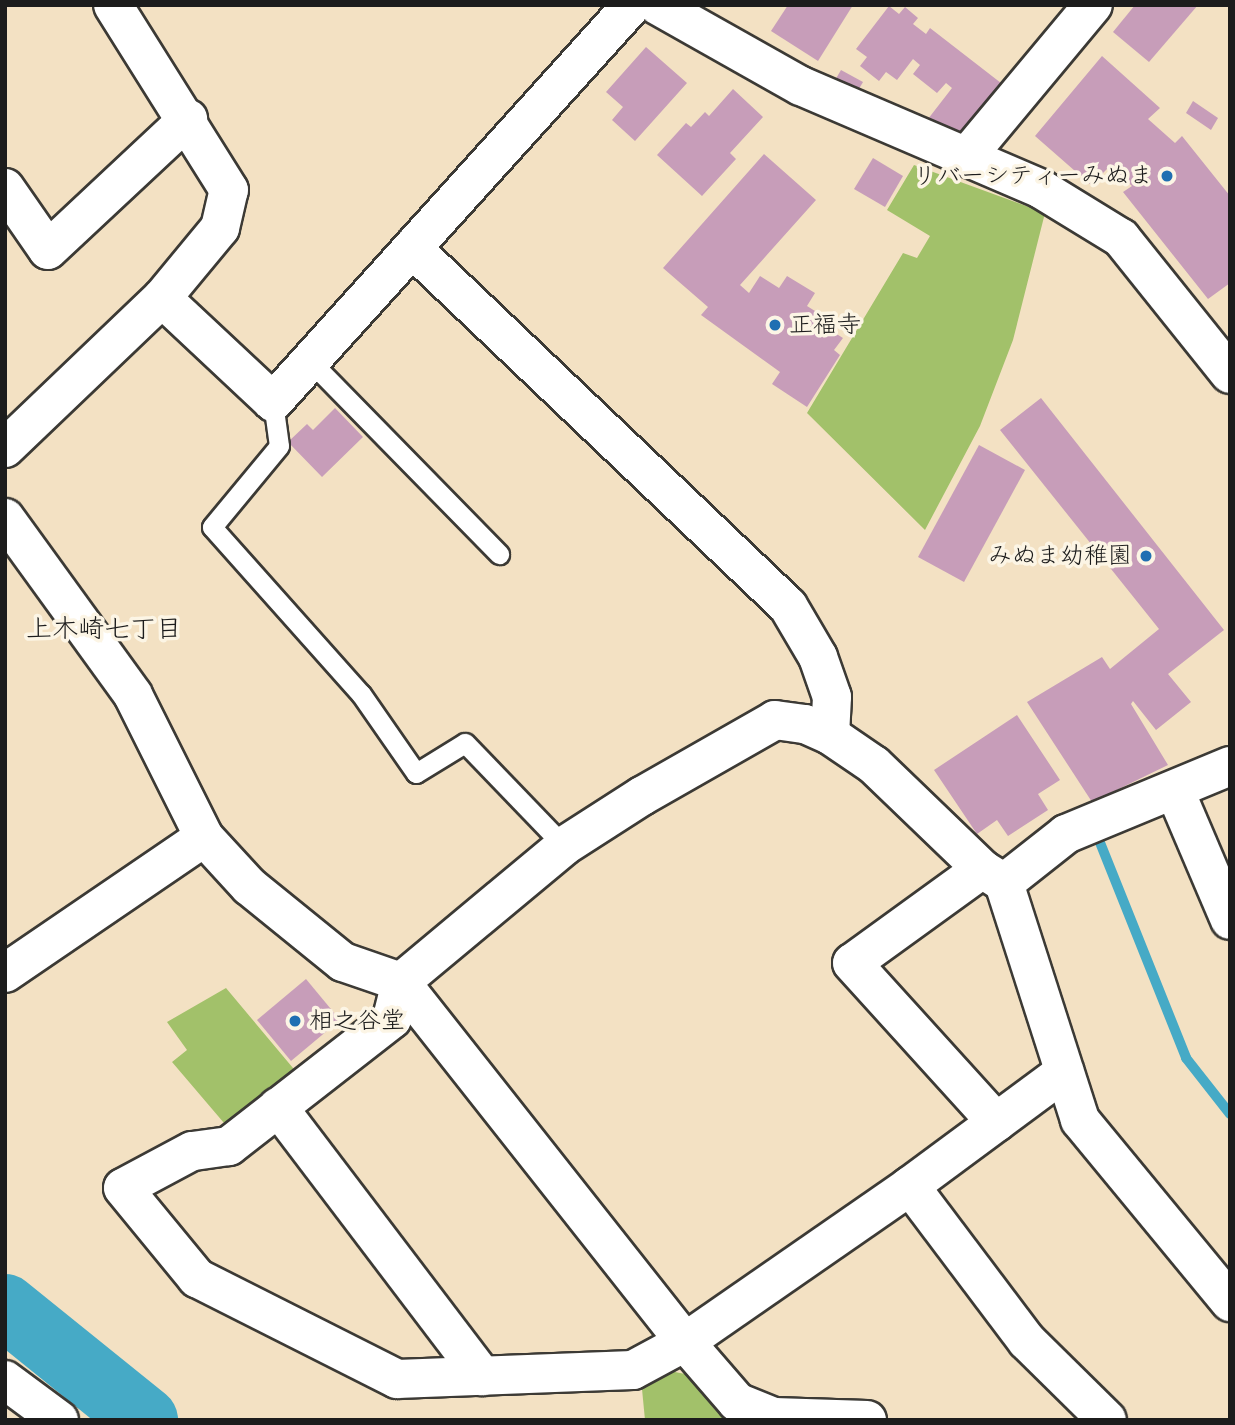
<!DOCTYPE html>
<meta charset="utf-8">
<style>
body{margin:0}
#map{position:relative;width:1235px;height:1425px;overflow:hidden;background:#f3e1c3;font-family:"Balsamiq Sans","Klee One",sans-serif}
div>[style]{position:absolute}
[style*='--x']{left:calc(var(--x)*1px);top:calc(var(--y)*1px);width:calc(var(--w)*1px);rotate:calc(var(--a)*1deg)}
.green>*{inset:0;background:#a2c16a}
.stream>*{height:10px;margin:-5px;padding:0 5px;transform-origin:5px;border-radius:5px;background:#46aac6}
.river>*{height:66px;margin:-33px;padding:0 33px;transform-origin:33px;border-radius:33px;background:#46aac6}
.building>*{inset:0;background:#c79db9}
.roads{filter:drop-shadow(2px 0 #3c3a35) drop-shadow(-2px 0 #3c3a35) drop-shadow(0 2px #3c3a35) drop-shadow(0 -2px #3c3a35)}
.lane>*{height:19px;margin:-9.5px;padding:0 9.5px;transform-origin:9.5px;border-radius:9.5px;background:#fff}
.street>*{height:38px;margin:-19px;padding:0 19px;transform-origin:19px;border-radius:19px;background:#fff}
.dots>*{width:19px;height:19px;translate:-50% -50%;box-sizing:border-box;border:4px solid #fcf5e5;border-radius:50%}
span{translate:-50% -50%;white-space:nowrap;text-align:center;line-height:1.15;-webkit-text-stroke:7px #fcf5e5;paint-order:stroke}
.poi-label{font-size:24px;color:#1c1c1c}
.right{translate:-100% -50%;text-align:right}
.left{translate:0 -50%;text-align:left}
.neighbourhood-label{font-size:26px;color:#1c1c1c}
.frame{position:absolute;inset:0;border:7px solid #1c1c1c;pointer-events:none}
</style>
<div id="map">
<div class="green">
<i style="clip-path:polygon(914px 165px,1045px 213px,1013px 340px,980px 426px,925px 530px,807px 413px,903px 253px,917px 258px,930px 236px,887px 210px)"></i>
<i style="clip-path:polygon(226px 988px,298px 1074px,235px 1126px,224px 1123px,172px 1062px,187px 1050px,167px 1022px)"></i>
<i style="clip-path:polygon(670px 1371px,685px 1374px,725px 1420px,645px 1420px,642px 1389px)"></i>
</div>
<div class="stream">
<i style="--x:1099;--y:840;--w:235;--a:68.2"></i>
<i style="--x:1186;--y:1058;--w:71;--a:51.8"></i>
</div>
<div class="river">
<i style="--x:5;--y:1307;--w:180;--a:38.9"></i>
</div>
<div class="building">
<i style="clip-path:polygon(788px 5px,853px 5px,818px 61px,771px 31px)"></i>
<i style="clip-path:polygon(1135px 5px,1198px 5px,1149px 62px,1113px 32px)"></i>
<i style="clip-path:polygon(889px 6px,899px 14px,905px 7px,918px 18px,913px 24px,926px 34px,930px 28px,1010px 90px,990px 116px,981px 109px,956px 140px,928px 119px,952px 88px,946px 83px,937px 93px,913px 74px,920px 65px,913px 59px,897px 80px,886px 72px,879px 81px,860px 66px,867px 57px,856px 49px)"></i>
<i style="clip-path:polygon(646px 47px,687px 83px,635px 141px,612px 120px,623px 107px,606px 92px)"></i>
<i style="clip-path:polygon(1102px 56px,1160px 108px,1148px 119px,1175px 143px,1182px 136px,1230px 196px,1230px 283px,1208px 299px,1123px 192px,1132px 186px,1110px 166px,1091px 185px,1035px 136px)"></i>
<i style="clip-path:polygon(841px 70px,863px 82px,853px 99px,831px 87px)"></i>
<i style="clip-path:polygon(733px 89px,763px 117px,730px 153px,736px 159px,702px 196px,657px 155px,686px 123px,691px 127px,705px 112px,709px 116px)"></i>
<i style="clip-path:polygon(1193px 101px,1218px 118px,1211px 130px,1186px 113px)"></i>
<i style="clip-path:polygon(764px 154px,816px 200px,740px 285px,749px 293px,760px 276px,779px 288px,787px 276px,815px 293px,807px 306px,823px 316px,819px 323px,843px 338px,834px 350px,840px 355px,807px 407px,772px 384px,780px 372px,701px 315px,708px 307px,663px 268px)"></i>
<i style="clip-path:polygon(873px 158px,903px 176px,885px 207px,854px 189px)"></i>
<i style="clip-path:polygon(1041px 398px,1224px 630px,1168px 674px,1191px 702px,1156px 730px,1133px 701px,1131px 704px,1168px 765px,1092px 802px,1027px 702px,1102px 657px,1110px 669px,1159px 629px,1000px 430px)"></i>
<i style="clip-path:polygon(335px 408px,363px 437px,322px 477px,288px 442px,307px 424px,313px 430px)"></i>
<i style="clip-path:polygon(979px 445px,1025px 470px,964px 582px,918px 557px)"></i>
<i style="clip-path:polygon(1017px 715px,1060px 780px,1038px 794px,1048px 810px,1008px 836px,997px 820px,977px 834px,934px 770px)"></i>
<i style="clip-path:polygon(306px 979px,340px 1020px,291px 1061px,257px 1020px)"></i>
</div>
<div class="roads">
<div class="lane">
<i style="--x:311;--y:362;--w:269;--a:45.6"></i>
<i style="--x:273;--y:402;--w:44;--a:82.2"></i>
<i style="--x:279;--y:446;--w:105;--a:129.6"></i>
<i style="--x:212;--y:527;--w:224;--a:48.3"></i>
<i style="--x:361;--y:694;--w:96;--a:55.2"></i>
<i style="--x:416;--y:773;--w:57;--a:-31.5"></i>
<i style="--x:465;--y:743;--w:143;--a:46.1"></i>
</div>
<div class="street">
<i style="--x:657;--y:5;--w:165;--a:29.4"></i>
<i style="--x:801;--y:86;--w:261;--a:23.2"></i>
<i style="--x:1041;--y:189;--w:94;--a:31.5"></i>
<i style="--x:1121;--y:238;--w:174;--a:51.3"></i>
<i style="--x:968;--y:155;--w:195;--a:-50.2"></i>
<i style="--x:5;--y:188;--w:75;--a:55.3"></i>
<i style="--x:48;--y:250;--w:192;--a:-43.1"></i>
<i style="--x:412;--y:248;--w:519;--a:43.6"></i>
<i style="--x:788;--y:606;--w:59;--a:59.5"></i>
<i style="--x:818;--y:657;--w:42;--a:70.7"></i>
<i style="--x:832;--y:697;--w:38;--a:93"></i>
<i style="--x:162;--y:298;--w:152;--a:43.1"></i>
<i style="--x:273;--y:402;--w:535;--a:-47.88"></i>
<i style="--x:5;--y:448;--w:217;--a:-43.7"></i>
<i style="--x:162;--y:298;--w:91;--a:-50.4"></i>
<i style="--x:220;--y:228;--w:39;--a:-77"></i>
<i style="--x:229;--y:190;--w:218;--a:-122.1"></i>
<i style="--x:5;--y:518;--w:218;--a:54.1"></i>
<i style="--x:133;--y:695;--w:159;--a:63.4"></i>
<i style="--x:204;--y:837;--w:67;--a:47.4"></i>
<i style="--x:249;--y:886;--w:121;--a:39"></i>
<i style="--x:343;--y:962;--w:61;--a:19"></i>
<i style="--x:401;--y:982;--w:212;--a:-39.8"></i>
<i style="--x:564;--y:846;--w:93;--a:-32.7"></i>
<i style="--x:642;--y:796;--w:153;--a:-29.7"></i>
<i style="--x:775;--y:720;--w:30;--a:8"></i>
<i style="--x:805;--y:724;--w:27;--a:24"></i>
<i style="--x:830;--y:735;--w:53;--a:34.3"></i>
<i style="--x:874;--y:765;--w:150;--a:43.9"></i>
<i style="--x:982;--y:869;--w:26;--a:32"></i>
<i style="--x:1004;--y:883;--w:249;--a:72.2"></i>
<i style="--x:1080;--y:1120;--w:236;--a:50.5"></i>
<i style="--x:1175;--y:791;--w:140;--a:66.9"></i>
<i style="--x:982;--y:869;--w:160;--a:144.1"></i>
<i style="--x:852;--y:963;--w:215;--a:47.8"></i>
<i style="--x:1004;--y:883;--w:79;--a:-38.3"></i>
<i style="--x:1066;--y:834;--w:178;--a:-22.5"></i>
<i style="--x:5;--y:973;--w:241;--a:-34.3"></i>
<i style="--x:278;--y:1107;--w:338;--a:52.8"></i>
<i style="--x:910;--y:1186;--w:194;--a:53"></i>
<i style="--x:1027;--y:1341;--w:112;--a:44.6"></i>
<i style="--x:5;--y:1380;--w:67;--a:36.5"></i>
<i style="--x:867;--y:1420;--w:93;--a:-178.2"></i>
<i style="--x:774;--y:1417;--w:40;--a:-158"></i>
<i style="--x:737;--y:1402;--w:79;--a:-130.9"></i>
<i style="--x:685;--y:1342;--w:459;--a:-128.3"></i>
<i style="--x:401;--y:982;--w:38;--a:104"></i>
<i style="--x:392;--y:1019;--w:207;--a:142.1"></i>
<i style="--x:229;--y:1146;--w:37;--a:172"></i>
<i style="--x:192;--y:1151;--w:78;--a:151.8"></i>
<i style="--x:123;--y:1188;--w:117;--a:50.6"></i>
<i style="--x:197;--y:1278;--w:224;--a:26.8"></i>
<i style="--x:397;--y:1379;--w:236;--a:-2.2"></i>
<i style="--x:633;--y:1370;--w:59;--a:-28.3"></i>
<i style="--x:685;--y:1342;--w:274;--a:-34.7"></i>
<i style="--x:910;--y:1186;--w:192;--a:-36.5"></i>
</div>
</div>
<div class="dots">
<i style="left:1167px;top:176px;background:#1f6fb2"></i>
<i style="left:775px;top:325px;background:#1f6fb2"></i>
<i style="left:1146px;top:556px;background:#1f6fb2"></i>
<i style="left:295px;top:1021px;background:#1f6fb2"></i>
</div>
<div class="poi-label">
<span class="right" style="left:1153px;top:176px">リバーシティーみぬま</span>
<span class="left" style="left:789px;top:325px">正福寺</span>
<span class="right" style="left:1132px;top:556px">みぬま幼稚園</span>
<span class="left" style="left:309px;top:1021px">相之谷堂</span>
</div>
<div class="neighbourhood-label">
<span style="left:104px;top:630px">上木崎七丁目</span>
</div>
<div class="frame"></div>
</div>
